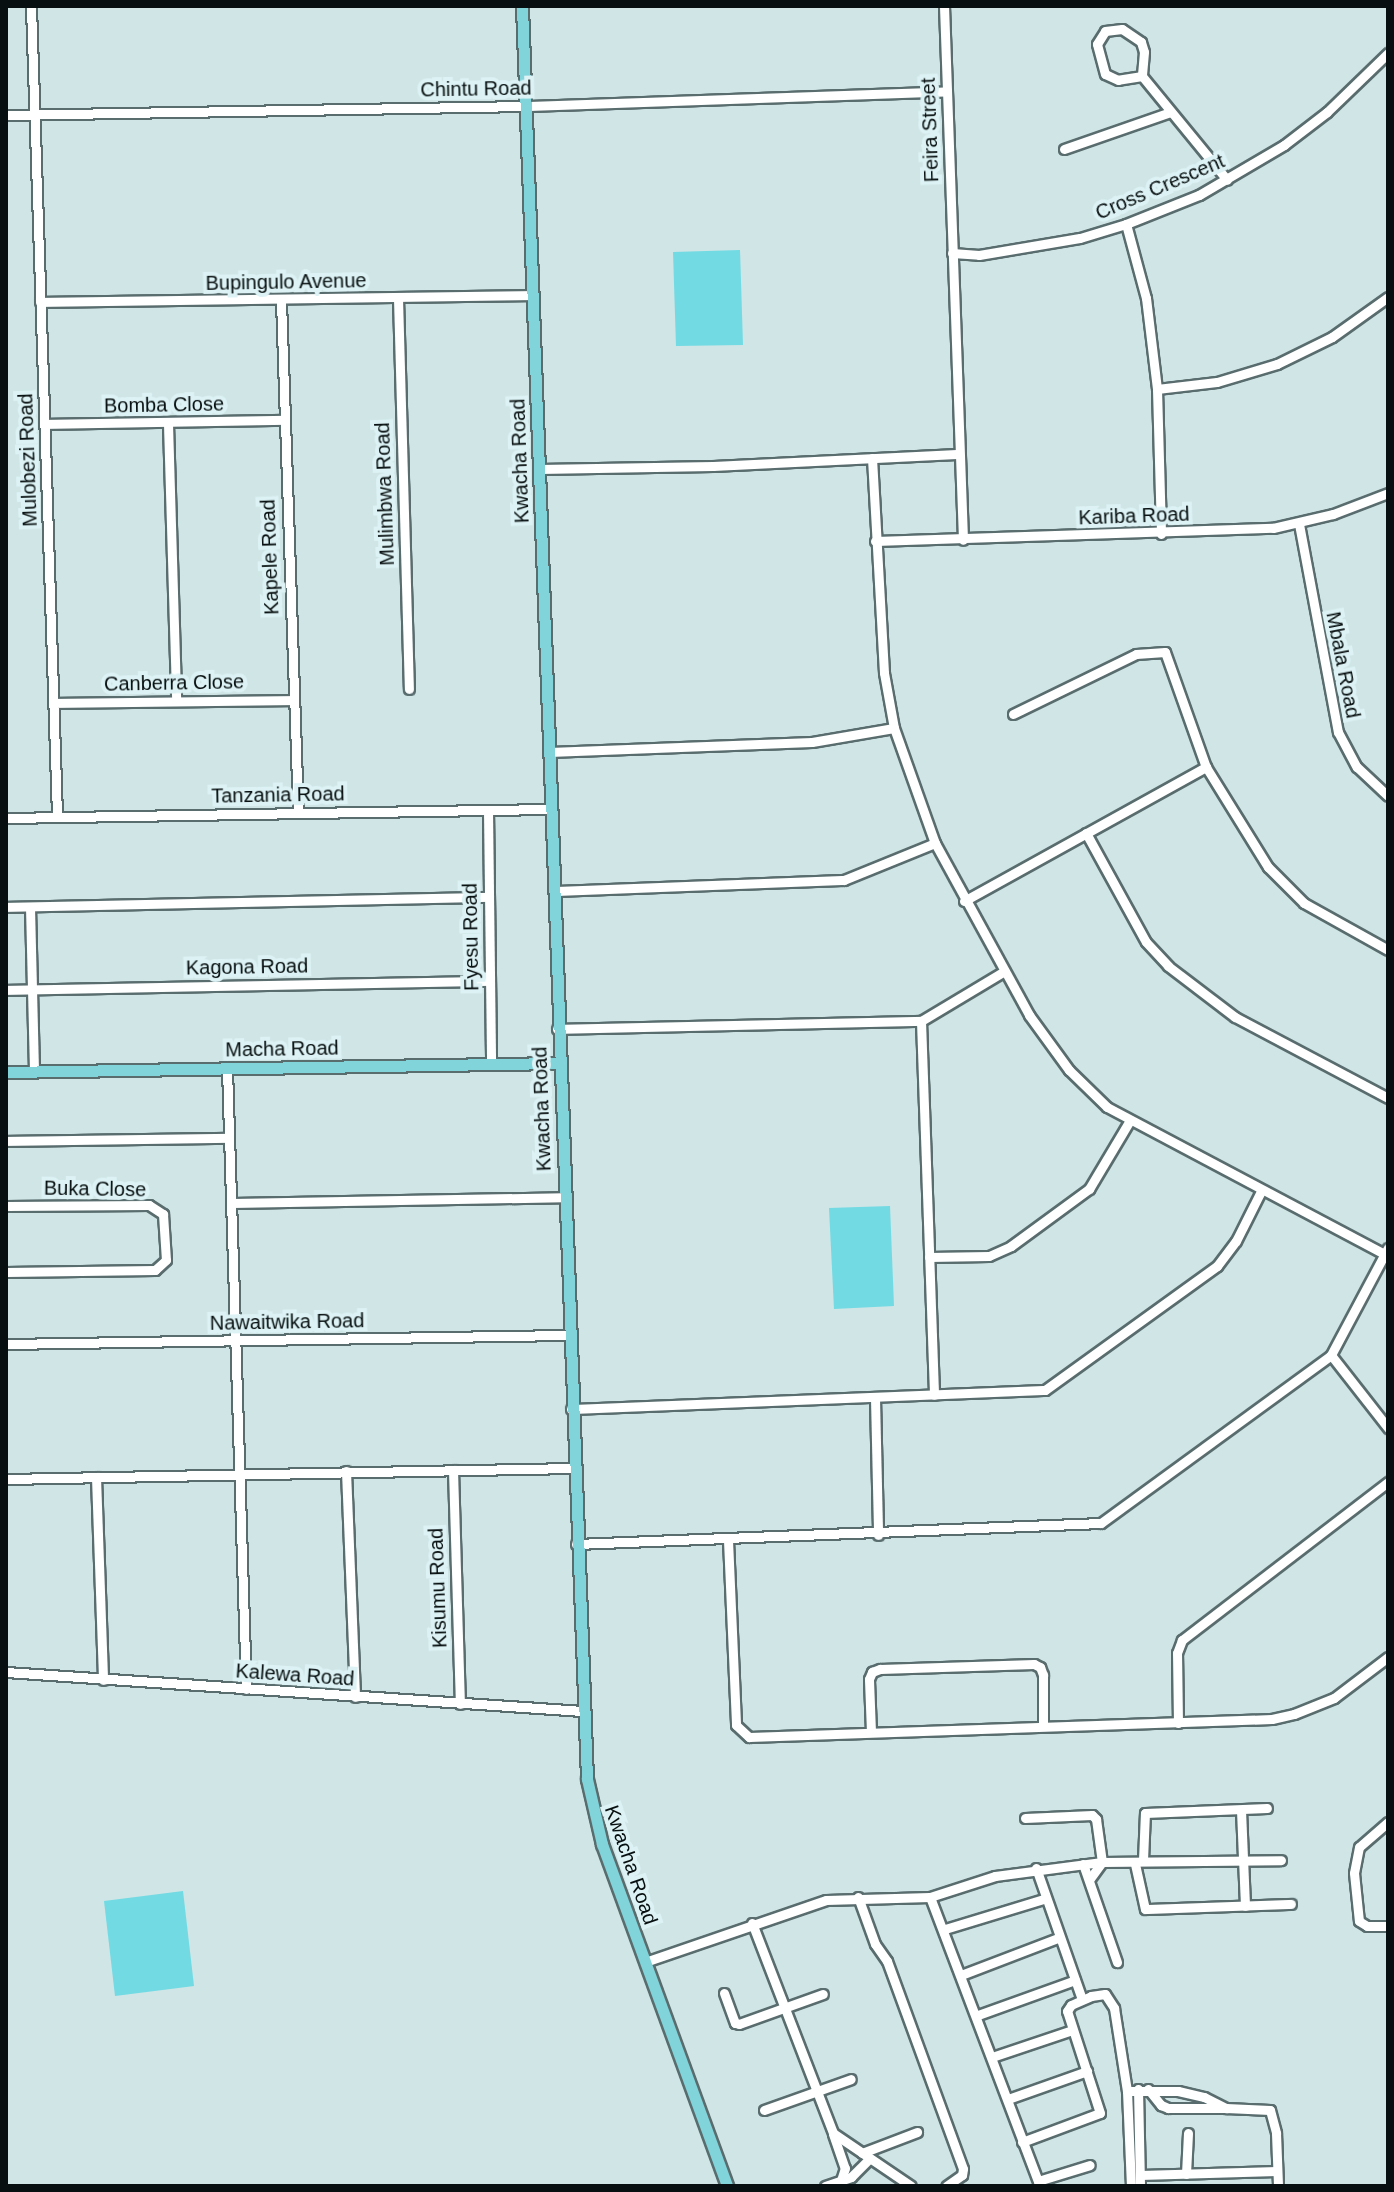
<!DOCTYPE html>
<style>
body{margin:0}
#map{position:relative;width:1394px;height:2192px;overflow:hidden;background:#cfe5e6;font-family:Arial,sans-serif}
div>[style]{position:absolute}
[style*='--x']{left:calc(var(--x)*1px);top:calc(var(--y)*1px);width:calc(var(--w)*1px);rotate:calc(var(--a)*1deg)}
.green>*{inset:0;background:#72dae3}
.roads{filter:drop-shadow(2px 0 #596c6e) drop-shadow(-2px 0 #596c6e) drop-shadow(0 2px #596c6e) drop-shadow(0 -2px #596c6e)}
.minor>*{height:9px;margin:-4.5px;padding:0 4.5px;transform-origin:4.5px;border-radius:4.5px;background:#fff}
.major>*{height:11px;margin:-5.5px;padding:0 5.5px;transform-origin:5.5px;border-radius:5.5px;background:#82d4db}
span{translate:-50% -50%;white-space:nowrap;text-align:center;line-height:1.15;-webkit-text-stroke:8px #dcf2f4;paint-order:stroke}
.street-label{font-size:20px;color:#080f10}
.frame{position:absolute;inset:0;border:8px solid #080f10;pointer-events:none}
</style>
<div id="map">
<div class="green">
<i style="clip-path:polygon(740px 250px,743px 345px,676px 346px,673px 252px)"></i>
<i style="clip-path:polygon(890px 1206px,894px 1306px,834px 1309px,829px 1208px)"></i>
<i style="clip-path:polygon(183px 1891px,194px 1986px,115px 1996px,104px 1901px)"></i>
</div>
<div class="roads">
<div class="minor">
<i style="--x:31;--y:6;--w:811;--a:88.16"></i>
<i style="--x:944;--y:6;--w:534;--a:87.96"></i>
<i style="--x:1142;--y:76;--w:24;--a:171"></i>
<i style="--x:1118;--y:80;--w:14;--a:-155"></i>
<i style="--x:1105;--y:74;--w:31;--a:-105"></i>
<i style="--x:1097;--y:44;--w:15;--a:-58"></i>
<i style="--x:1105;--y:31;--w:17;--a:-7"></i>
<i style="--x:1122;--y:29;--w:23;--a:34"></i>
<i style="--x:1141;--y:42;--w:10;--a:73"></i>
<i style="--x:1144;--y:52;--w:24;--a:95"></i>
<i style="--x:1142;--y:76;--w:134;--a:50.7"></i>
<i style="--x:6;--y:115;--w:520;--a:-0.99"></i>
<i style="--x:526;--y:106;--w:421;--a:-2"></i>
<i style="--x:1064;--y:149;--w:112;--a:-19.2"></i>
<i style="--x:1126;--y:224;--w:77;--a:74.9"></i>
<i style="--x:1146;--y:298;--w:92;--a:83.1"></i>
<i style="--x:1157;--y:389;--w:145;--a:88.4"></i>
<i style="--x:952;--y:253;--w:27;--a:4"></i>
<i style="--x:979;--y:255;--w:102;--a:-9.6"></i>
<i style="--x:1080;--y:238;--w:48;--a:-16.9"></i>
<i style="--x:1126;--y:224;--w:79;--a:-21.7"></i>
<i style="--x:1199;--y:195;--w:99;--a:-30.5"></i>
<i style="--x:1284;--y:145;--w:54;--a:-37.5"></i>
<i style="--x:1327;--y:112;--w:85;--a:-44"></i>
<i style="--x:398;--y:298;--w:391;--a:88.4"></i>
<i style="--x:281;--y:300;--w:512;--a:88.1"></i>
<i style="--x:40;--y:302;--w:492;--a:-0.8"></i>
<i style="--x:1157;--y:389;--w:60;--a:-6.7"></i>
<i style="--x:1217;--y:382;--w:63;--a:-16.7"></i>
<i style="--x:1277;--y:364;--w:61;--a:-26.1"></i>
<i style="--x:1332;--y:337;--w:69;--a:-35.5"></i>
<i style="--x:45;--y:424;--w:238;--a:-1"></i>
<i style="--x:168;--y:424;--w:276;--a:88.3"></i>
<i style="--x:872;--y:458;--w:215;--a:86.8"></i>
<i style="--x:884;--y:673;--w:56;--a:79.7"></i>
<i style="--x:894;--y:728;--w:122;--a:70.4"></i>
<i style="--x:935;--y:843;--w:196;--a:61.3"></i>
<i style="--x:1029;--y:1015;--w:68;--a:54"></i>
<i style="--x:1069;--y:1070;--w:53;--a:44.2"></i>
<i style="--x:1107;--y:1107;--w:318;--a:27.9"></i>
<i style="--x:539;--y:469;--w:174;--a:-1"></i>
<i style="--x:713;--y:466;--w:244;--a:-2.8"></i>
<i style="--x:1299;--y:524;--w:212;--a:79.4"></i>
<i style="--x:1338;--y:732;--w:40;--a:62"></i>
<i style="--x:1357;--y:767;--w:42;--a:43.1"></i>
<i style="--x:875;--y:541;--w:398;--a:-1.9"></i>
<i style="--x:1273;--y:528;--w:62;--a:-13.1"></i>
<i style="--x:1333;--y:514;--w:59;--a:-20.9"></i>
<i style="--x:54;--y:703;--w:240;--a:-0.7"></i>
<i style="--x:1013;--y:714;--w:137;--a:-26"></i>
<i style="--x:1136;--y:654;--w:29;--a:-4"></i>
<i style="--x:1165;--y:652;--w:122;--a:70.4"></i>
<i style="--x:1206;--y:767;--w:118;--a:58.2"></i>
<i style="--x:1268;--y:867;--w:51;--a:45"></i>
<i style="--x:1304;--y:903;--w:96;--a:29.2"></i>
<i style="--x:549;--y:752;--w:263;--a:-2.2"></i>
<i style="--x:812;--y:742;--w:83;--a:-9.7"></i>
<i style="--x:488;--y:810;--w:253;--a:89.3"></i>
<i style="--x:6;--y:818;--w:544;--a:-0.95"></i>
<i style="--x:1086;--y:833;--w:124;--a:61.2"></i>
<i style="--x:1146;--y:942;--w:33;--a:47"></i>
<i style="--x:1168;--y:966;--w:84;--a:37.3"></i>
<i style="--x:1235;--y:1017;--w:173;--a:27.9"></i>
<i style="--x:554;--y:891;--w:290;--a:-2.2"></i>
<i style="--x:844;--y:880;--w:98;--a:-22.1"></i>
<i style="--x:964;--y:901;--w:277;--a:-29"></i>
<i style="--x:6;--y:907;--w:482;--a:-1.2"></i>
<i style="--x:30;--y:907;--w:165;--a:88.6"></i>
<i style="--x:6;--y:990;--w:483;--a:-1.1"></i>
<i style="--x:921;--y:1021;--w:374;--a:88"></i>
<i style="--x:557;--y:1029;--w:364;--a:-1.3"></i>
<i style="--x:921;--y:1021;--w:96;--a:-30.9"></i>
<i style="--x:227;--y:1068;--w:621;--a:88.25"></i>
<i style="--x:6;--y:1141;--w:222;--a:-0.8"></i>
<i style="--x:232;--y:1203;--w:331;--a:-1"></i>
<i style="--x:6;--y:1206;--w:143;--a:-0.4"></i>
<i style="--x:149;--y:1205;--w:17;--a:33"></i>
<i style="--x:163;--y:1214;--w:46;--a:86.3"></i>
<i style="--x:166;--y:1260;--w:15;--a:138"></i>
<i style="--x:155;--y:1270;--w:149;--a:179.2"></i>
<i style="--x:929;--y:1257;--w:60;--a:-1"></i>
<i style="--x:989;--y:1256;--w:24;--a:-24"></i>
<i style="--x:1011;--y:1246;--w:97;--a:-36.2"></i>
<i style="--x:1089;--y:1189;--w:78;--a:-59.2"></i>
<i style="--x:6;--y:1344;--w:562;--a:-0.92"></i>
<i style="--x:1331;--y:1355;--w:93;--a:52"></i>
<i style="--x:875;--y:1398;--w:137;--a:88.7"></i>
<i style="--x:571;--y:1409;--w:474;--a:-2.3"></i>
<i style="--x:1045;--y:1390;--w:212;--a:-35.8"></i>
<i style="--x:1217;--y:1266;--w:31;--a:-53"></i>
<i style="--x:1236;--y:1241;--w:56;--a:-63.4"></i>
<i style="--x:453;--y:1470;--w:234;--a:88.3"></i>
<i style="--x:346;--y:1471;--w:226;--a:87.7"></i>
<i style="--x:96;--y:1477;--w:203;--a:88"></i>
<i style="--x:6;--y:1479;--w:567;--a:-1.11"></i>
<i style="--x:728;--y:1540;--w:185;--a:87.5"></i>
<i style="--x:736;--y:1725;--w:18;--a:43"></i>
<i style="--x:749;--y:1737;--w:523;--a:-1.97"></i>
<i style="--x:1272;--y:1719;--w:23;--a:-13"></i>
<i style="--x:1294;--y:1714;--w:43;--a:-21.8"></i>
<i style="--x:1334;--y:1698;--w:68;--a:-37.2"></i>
<i style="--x:576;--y:1544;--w:525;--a:-2.29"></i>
<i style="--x:1101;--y:1523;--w:285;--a:-36.1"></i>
<i style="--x:1331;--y:1355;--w:121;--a:-62"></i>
<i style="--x:6;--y:1672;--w:577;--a:3.87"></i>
<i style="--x:1178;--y:1723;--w:70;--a:-90.8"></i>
<i style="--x:1177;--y:1653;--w:14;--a:-69"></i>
<i style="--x:1182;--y:1640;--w:260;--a:-37.5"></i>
<i style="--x:871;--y:1732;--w:53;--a:-92.2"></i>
<i style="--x:869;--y:1679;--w:8;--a:-67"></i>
<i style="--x:872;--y:1672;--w:9;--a:-21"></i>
<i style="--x:880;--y:1669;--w:154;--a:-1.9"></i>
<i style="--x:1034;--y:1664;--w:7;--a:27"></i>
<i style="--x:1040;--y:1667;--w:9;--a:69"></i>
<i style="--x:1043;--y:1675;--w:51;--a:90"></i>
<i style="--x:1241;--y:1810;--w:96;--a:87.6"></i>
<i style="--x:1025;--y:1818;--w:67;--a:-2.6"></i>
<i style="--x:1092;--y:1815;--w:6;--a:45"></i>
<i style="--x:1096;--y:1819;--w:43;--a:82.1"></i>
<i style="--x:1102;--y:1862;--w:22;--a:126"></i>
<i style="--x:1388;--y:1822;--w:38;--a:139"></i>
<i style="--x:1359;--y:1847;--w:26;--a:101"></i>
<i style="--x:1354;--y:1873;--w:48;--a:84.1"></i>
<i style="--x:1359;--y:1921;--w:9;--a:32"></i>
<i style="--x:1367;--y:1926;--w:21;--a:0"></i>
<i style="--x:1143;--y:1860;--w:47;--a:-87.6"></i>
<i style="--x:1145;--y:1813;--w:122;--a:-2.3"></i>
<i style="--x:1083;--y:1864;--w:104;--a:70.9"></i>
<i style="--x:1135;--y:1864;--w:46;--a:77.5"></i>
<i style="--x:1145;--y:1909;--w:146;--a:-2"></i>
<i style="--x:1036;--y:1868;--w:139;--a:70.7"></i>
<i style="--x:858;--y:1897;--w:50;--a:70.1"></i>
<i style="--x:875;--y:1944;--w:21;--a:55"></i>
<i style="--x:887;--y:1961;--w:221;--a:69.9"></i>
<i style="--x:963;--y:2169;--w:6;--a:99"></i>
<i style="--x:962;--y:2175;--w:19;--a:145"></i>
<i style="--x:930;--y:1897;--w:309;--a:69.2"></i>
<i style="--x:752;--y:1923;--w:225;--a:68.9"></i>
<i style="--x:833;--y:2133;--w:94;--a:34.2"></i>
<i style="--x:945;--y:1929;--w:103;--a:-16.9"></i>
<i style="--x:645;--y:1962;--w:191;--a:-18.9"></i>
<i style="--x:826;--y:1900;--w:104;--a:-1.7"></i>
<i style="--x:930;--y:1897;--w:68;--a:-17.9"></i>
<i style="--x:995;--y:1876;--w:108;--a:-7.5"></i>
<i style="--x:1102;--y:1862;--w:179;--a:-0.6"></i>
<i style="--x:961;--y:1975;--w:104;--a:-20.9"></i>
<i style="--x:724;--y:1993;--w:32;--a:70"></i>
<i style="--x:735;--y:2023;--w:4;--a:14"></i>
<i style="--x:739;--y:2024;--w:89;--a:-19.7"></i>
<i style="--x:978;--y:2015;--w:103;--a:-19.8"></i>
<i style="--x:992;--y:2057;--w:84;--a:-18.6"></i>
<i style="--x:1138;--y:2089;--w:97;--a:88.8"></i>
<i style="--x:1148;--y:2089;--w:21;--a:51"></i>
<i style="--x:1161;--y:2105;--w:8;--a:23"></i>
<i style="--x:1168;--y:2108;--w:57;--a:0"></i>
<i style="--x:1127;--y:2091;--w:51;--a:0"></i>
<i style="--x:1178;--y:2091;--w:27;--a:13"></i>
<i style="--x:1204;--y:2097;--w:25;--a:27"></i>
<i style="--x:1226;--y:2108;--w:44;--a:2.6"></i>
<i style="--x:1270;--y:2110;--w:24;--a:75"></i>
<i style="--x:1276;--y:2133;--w:53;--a:87.8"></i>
<i style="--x:1008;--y:2099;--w:84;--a:-19.5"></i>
<i style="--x:764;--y:2110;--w:92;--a:-19.6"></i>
<i style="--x:833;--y:2134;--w:36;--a:71"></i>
<i style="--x:845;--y:2168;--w:13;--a:108"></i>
<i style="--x:1022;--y:2142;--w:83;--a:-20.4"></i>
<i style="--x:1100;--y:2113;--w:107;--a:-107.9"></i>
<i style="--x:1067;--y:2011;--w:7;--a:-56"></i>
<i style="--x:1071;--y:2005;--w:22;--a:-24"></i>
<i style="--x:1091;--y:1996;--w:14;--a:-8"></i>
<i style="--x:1105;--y:1994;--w:17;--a:57"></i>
<i style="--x:1114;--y:2008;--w:84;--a:81.1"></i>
<i style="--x:1127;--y:2091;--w:95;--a:87.6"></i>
<i style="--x:862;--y:2153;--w:59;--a:-20.9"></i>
<i style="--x:1186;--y:2174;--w:41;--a:-87.2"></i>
<i style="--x:1140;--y:2175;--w:137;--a:-1.7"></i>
<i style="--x:1038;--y:2181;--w:54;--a:-17.1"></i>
<i style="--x:825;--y:2186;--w:28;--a:-19"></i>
<i style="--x:851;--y:2177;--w:25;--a:-45"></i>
</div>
<div class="major">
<i style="--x:522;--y:6;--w:1774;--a:87.9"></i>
<i style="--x:587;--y:1779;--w:67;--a:77"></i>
<i style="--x:602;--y:1844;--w:364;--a:69.9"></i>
<i style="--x:6;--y:1072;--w:553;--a:-0.93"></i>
</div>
</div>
<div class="street-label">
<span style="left:476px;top:89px;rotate:-1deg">Chintu Road</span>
<span style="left:930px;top:130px;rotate:-92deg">Feira Street</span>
<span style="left:1160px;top:187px;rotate:-23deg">Cross Crescent</span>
<span style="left:286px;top:282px;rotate:-1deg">Bupingulo Avenue</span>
<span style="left:164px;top:405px;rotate:-1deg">Bomba Close</span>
<span style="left:28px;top:460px;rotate:-92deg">Mulobezi Road</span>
<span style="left:520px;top:461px;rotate:-92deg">Kwacha Road</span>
<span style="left:385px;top:494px;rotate:-92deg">Mulimbwa Road</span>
<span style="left:1134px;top:516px;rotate:-2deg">Kariba Road</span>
<span style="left:270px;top:557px;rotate:-92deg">Kapele Road</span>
<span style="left:1343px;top:665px;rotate:79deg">Mbala Road</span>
<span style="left:174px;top:683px;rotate:-1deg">Canberra Close</span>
<span style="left:278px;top:795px;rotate:-1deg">Tanzania Road</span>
<span style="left:471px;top:937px;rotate:-91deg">Fyesu Road</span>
<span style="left:247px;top:967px;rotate:-1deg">Kagona Road</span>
<span style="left:282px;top:1049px;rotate:-1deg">Macha Road</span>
<span style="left:542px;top:1109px;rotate:-92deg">Kwacha Road</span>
<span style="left:95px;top:1189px;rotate:1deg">Buka Close</span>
<span style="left:287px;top:1322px;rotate:-1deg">Nawaitwika Road</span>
<span style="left:438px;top:1588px;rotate:-92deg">Kisumu Road</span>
<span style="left:295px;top:1675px;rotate:4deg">Kalewa Road</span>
<span style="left:631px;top:1865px;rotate:71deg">Kwacha Road</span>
</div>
<div class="frame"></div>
</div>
